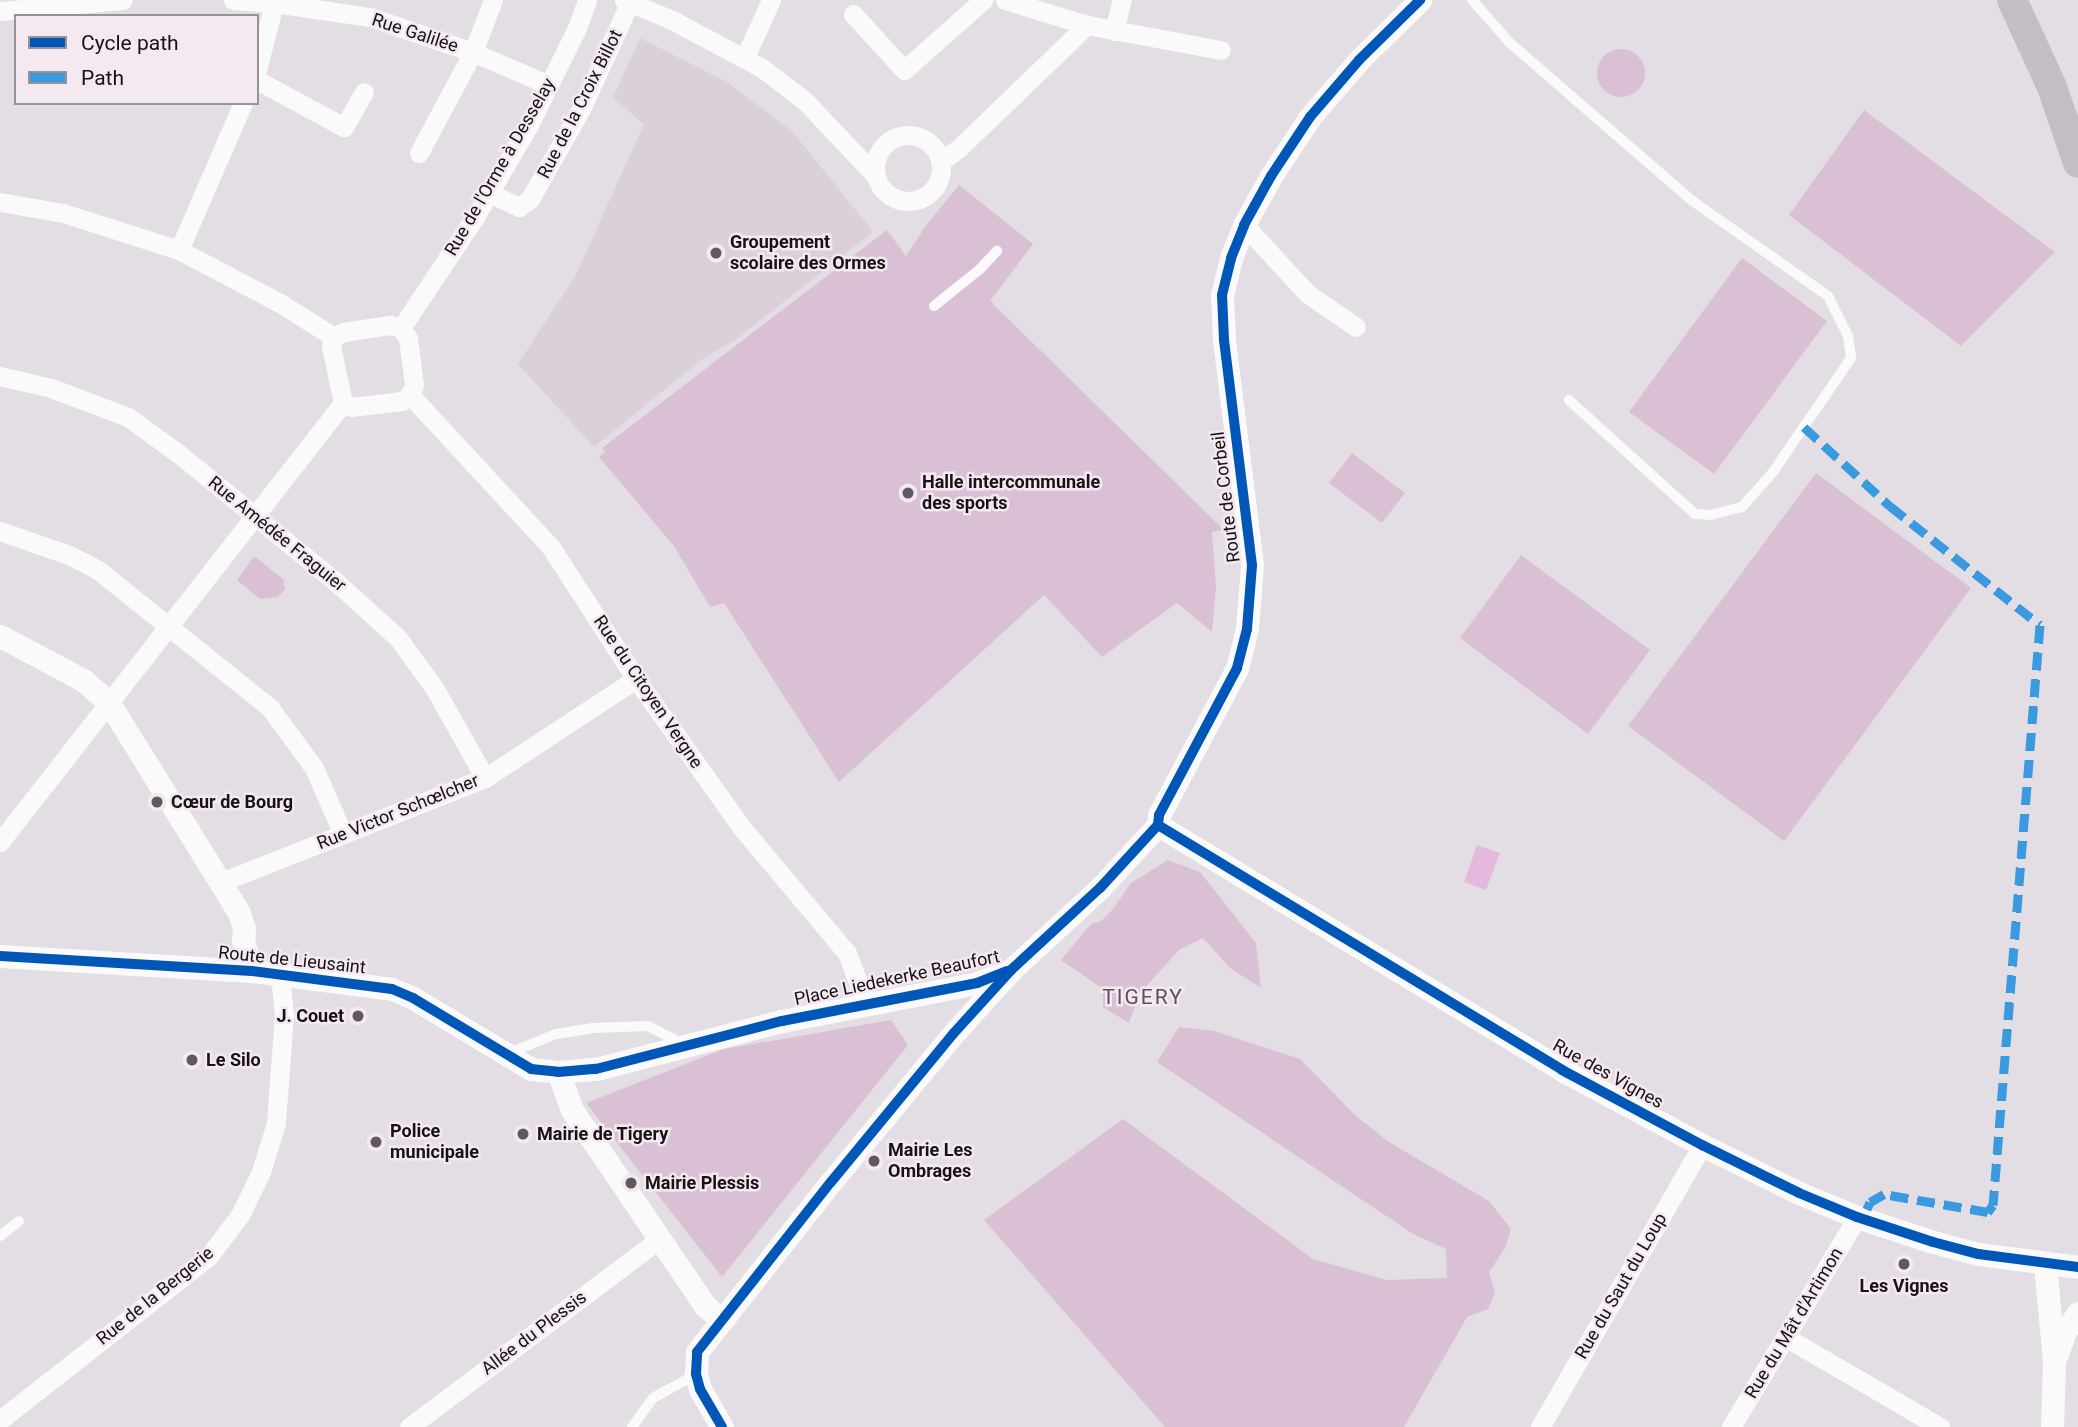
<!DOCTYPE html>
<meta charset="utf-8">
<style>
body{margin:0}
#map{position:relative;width:2078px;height:1427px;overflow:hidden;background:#e3dee3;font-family:Roboto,sans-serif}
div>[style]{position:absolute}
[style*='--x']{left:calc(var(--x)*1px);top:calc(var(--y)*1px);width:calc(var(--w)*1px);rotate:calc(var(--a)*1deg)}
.built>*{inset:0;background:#dbcfd9}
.green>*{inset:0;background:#dac0d5}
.round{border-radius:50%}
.water>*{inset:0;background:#e5b8dd}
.service>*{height:10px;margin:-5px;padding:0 5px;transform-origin:5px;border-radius:5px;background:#fbfafb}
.minor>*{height:19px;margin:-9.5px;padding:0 9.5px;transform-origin:9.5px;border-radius:9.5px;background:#fbfafb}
.minor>.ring{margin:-9.5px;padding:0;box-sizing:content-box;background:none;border:19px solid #fbfafb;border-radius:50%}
.tertiary>*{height:23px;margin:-11.5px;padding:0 11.5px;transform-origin:11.5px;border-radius:11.5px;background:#fbfafb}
.primary>*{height:30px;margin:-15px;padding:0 15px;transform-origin:15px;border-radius:15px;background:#c3bec3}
.quiet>*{height:9px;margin-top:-4.5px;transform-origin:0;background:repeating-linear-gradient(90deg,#3b9adf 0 18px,transparent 0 27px)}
.cycleway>*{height:10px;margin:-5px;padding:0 5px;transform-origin:5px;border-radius:5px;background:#0057b8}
.dots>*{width:19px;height:19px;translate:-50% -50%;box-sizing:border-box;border:4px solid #f4e8f1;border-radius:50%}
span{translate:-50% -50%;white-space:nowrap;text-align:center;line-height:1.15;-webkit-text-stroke:5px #f4e8f1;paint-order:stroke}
.street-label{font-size:18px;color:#161215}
.poi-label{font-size:18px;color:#161215;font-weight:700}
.left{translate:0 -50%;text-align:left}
.right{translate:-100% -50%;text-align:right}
.quarter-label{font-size:21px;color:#5b5259;letter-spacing:2px}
.legend{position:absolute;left:14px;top:14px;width:245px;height:91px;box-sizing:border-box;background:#f4e8f1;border:2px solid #9b9299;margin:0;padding:9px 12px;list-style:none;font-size:21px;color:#161215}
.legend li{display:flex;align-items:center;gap:14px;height:35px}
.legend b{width:35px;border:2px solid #9b9299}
</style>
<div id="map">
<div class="built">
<i style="clip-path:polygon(640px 38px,727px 82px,792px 131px,873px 232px,735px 340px,705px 357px,594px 447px,518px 364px,576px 275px,644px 124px,613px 98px)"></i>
</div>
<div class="green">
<i class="round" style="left:1597px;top:49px;width:48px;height:48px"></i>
<i style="clip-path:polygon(1864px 110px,2055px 252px,1961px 346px,1789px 215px)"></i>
<i style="clip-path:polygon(959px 185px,1033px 244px,990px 301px,1223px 529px,1212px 532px,1216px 587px,1212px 632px,1177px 603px,1102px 657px,1044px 595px,839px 782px,724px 603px,710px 607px,674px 546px,599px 457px,605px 452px,602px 448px,887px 230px,906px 256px,927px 224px)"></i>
<i style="clip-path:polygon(1742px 258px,1827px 321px,1714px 474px,1629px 412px)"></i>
<i style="clip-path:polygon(1352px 453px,1405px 493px,1382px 523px,1329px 483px)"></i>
<i style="clip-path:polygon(1816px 473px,1971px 588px,1784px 841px,1628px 726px)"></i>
<i style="clip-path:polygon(1521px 555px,1650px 650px,1588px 734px,1460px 638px)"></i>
<i style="clip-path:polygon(254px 556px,283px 579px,285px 589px,278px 597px,260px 599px,237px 580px)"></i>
<i style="clip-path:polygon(1168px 860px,1200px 872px,1256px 943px,1261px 988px,1230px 968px,1203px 938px,1179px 950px,1140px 993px,1129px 1023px,1103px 1007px,1103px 989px,1061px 960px,1091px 924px,1101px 921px,1112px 910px,1131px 883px)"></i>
<i style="clip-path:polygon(891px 1020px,908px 1045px,722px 1277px,586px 1103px,724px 1049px)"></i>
<i style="clip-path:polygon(1179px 1027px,1214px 1031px,1300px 1059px,1356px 1116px,1389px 1142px,1489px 1201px,1511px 1229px,1505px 1248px,1489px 1272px,1495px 1293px,1488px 1309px,1467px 1317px,1404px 1427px,1165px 1427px,984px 1220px,1123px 1119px,1313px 1259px,1387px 1280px,1447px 1278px,1446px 1249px,1413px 1234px,1157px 1062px)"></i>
</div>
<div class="water">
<i style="clip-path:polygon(1477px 845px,1500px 853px,1486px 890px,1464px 882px)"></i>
</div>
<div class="service">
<i style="--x:1472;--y:0;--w:57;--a:48.5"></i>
<i style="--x:1510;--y:43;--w:240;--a:40.9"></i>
<i style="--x:1691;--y:200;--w:167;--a:35"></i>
<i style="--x:1828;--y:296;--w:45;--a:63.4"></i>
<i style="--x:1848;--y:336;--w:22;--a:82"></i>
<i style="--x:1851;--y:358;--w:138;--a:124.4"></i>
<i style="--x:1773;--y:472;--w:47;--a:131.5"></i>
<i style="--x:1742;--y:507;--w:32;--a:166"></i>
<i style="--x:1711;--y:515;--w:16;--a:-176"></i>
<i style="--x:1695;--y:514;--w:170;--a:-137.9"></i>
<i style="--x:934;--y:306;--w:59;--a:-38.8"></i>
<i style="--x:980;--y:269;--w:25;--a:-47"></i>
<i style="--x:507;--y:1054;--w:53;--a:-22.2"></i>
<i style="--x:556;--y:1034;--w:38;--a:-9"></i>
<i style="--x:594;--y:1028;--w:54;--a:-2.1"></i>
<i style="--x:648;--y:1026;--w:39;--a:27"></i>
<i style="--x:0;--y:1236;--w:24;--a:-38"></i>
<i style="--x:632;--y:1427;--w:36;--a:-54"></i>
<i style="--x:653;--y:1398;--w:48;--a:-28.7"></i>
</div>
<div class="minor">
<i style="--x:233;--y:0;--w:42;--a:4.1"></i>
<i style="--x:275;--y:3;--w:96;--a:8.4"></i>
<i style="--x:370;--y:17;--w:106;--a:18.8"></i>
<i style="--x:470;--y:51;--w:86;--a:23.3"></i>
<i style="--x:624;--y:0;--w:52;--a:22.6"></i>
<i style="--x:672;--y:20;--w:102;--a:28.1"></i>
<i style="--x:762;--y:68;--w:54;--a:37.5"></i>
<i style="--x:805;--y:101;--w:102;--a:46.6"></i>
<i style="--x:1005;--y:0;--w:86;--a:17"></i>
<i style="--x:1087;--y:25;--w:136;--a:10.6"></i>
<i style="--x:0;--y:11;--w:123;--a:-5.1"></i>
<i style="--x:853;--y:14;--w:76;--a:47.7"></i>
<i style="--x:904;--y:70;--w:106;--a:-41.5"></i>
<i style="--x:1114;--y:31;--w:32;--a:-76"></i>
<i style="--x:745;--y:57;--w:63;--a:-65.5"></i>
<i style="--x:257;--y:70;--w:72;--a:-75.6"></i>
<i style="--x:257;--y:80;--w:99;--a:28.4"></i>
<i style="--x:344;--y:127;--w:40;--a:-60.3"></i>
<i class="ring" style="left:875px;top:135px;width:47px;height:47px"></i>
<i style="--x:419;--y:153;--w:115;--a:-61.9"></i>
<i style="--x:473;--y:52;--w:56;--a:-69"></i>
<i style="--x:940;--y:162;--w:24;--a:-36"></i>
<i style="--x:959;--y:148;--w:178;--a:-43.9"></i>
<i style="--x:489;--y:193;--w:33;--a:25"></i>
<i style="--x:519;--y:207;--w:14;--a:-36"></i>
<i style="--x:530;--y:199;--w:103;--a:-60.5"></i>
<i style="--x:581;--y:109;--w:118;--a:-65.4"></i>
<i style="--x:0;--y:202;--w:64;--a:9.9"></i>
<i style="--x:63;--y:213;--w:122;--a:17.7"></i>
<i style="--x:179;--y:250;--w:114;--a:27.7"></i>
<i style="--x:280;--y:303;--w:64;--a:32.2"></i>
<i style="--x:1244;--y:225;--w:94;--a:47.2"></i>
<i style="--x:1308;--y:294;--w:58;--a:34.5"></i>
<i style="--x:179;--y:250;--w:160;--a:-66.5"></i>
<i style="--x:390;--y:325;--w:11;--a:15"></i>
<i style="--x:401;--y:328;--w:12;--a:55"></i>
<i style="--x:408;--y:338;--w:47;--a:82.7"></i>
<i style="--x:414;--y:385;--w:11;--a:112"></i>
<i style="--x:410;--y:395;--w:10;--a:143"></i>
<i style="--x:402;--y:401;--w:50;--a:173.2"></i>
<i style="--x:352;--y:407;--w:10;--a:-156"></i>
<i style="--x:343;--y:403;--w:58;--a:-101.9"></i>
<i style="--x:331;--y:346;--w:9;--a:-72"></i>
<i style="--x:334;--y:337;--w:10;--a:-29"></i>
<i style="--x:343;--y:332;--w:48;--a:-8.5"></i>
<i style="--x:401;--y:328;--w:133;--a:-56.3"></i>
<i style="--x:475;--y:217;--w:107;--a:-59.6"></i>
<i style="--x:529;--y:125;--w:108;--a:-63.7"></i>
<i style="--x:577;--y:28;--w:30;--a:-70"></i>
<i style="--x:0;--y:376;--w:52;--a:13.2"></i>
<i style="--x:51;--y:388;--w:82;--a:20.6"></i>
<i style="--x:128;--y:417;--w:63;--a:36"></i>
<i style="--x:179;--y:454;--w:204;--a:39.2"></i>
<i style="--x:337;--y:583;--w:82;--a:42"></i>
<i style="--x:398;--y:638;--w:63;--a:54"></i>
<i style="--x:435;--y:689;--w:102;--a:60.7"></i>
<i style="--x:410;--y:395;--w:206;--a:47.2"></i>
<i style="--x:550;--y:546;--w:158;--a:57.1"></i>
<i style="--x:636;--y:679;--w:183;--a:54.6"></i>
<i style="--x:742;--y:828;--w:163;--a:50"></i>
<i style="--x:847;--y:953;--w:53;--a:69.2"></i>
<i style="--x:0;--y:531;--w:73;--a:19.2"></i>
<i style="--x:69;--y:555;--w:33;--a:27"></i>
<i style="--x:98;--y:570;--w:221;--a:38.7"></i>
<i style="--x:270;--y:708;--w:74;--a:53.7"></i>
<i style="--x:314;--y:768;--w:72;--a:66.3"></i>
<i style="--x:0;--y:842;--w:557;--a:-52"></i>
<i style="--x:221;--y:882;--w:284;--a:-21.5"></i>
<i style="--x:485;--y:778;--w:181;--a:-33.3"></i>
<i style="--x:1787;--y:1338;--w:177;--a:30.2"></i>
<i style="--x:0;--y:1420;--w:266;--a:-38.1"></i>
<i style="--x:209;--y:1256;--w:51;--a:-52.9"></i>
<i style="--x:240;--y:1215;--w:48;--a:-64"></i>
<i style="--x:261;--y:1172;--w:51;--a:-73"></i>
<i style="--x:276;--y:1123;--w:108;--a:-85.8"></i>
<i style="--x:284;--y:1015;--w:40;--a:-95.7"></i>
<i style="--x:409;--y:1427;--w:311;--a:-36.9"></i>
<i style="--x:1540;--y:1427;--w:325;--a:-60.1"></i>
<i style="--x:1731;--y:1427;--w:245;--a:-59"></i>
</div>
<div class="tertiary">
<i style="--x:0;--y:636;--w:94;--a:27.9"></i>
<i style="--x:83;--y:680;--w:35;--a:41"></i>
<i style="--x:109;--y:703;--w:247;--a:58.2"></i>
<i style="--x:239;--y:913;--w:16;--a:72"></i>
<i style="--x:244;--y:928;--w:13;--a:94"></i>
<i style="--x:243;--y:941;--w:31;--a:73"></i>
<i style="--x:1158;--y:825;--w:472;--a:31.2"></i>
<i style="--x:1562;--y:1070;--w:159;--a:28.2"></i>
<i style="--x:1702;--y:1145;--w:108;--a:26.3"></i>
<i style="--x:1799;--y:1193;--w:63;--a:22.5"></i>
<i style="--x:1857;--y:1217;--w:80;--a:18.2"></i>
<i style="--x:1933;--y:1242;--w:47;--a:14.9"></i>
<i style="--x:1978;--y:1254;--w:101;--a:7.4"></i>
<i style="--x:0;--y:956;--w:252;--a:3.4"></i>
<i style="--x:252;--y:971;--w:141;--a:7.3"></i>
<i style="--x:392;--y:989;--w:23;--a:23"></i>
<i style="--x:413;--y:998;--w:138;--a:31"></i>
<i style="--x:531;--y:1069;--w:27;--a:6"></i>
<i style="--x:558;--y:1072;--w:38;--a:-5"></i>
<i style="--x:596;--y:1069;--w:192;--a:-14.5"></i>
<i style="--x:782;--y:1021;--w:199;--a:-11"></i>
<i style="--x:977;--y:983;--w:33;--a:-21"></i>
<i style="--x:558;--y:1072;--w:40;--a:69.8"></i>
<i style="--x:572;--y:1110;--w:237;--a:55.8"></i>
<i style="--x:705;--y:1306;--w:22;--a:39"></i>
<i style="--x:2045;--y:1264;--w:97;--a:84.7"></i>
<i style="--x:2054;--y:1361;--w:66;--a:91.7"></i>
<i style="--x:2057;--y:1354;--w:24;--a:-71"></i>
<i style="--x:2065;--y:1331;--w:22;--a:-54"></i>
<i style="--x:722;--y:1427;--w:44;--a:-120.1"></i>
<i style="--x:700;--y:1389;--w:16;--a:-105"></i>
<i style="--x:696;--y:1374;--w:22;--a:-87"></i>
<i style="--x:697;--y:1352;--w:216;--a:-51.8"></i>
<i style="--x:831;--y:1182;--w:192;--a:-50.5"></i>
<i style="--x:953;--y:1034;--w:86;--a:-47.8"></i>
<i style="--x:1011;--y:970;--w:121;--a:-42.7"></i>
<i style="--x:1100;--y:888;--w:86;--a:-47.4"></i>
<i style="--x:1158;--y:825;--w:10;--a:-84"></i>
<i style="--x:1159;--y:815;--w:166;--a:-62"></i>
<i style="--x:1237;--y:668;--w:40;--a:-75.6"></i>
<i style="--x:1247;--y:629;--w:64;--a:-85.5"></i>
<i style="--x:1252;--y:565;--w:227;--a:-97.1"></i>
<i style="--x:1224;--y:340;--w:45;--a:-92.5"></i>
<i style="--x:1222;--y:295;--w:38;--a:-76"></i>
<i style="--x:1231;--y:258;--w:35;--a:-68"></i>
<i style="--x:1244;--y:225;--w:56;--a:-61.1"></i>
<i style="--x:1271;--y:176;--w:71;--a:-56.5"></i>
<i style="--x:1310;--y:117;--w:75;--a:-49.3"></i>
<i style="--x:1359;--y:60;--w:86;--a:-44.5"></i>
</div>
<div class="primary">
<i style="--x:2012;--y:0;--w:96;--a:65.3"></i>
<i style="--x:2052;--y:87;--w:80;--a:71.1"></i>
</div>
<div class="quiet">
<i style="--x:1804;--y:427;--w:117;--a:42.6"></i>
<i style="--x:1890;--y:506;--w:191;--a:38.4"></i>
<i style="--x:2040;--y:625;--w:582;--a:94.63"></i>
<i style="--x:1993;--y:1205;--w:9;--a:126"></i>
<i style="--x:1988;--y:1212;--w:106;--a:-170.2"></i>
<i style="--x:1884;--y:1194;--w:16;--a:150"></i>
<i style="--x:1870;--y:1202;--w:8;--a:113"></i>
</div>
<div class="cycleway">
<i style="--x:1158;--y:825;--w:472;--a:31.2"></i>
<i style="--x:1562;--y:1070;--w:159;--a:28.2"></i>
<i style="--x:1702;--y:1145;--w:108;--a:26.3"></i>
<i style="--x:1799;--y:1193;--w:63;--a:22.5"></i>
<i style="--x:1857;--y:1217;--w:80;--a:18.2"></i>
<i style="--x:1933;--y:1242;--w:47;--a:14.9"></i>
<i style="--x:1978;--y:1254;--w:101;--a:7.4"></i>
<i style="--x:0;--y:956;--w:252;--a:3.4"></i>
<i style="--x:252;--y:971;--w:141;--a:7.3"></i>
<i style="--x:392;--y:989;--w:23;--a:23"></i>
<i style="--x:413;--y:998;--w:138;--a:31"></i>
<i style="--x:531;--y:1069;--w:27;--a:6"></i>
<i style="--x:558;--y:1072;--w:38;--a:-5"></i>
<i style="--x:596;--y:1069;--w:192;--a:-14.5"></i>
<i style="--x:782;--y:1021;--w:199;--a:-11"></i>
<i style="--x:977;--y:983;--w:32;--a:-22"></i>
<i style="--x:722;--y:1427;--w:44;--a:-120.1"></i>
<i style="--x:700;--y:1389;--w:16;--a:-105"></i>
<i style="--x:696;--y:1374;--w:22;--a:-87"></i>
<i style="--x:697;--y:1352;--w:216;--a:-51.8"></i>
<i style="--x:831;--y:1182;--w:192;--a:-50.5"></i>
<i style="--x:953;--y:1034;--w:86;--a:-47.8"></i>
<i style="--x:1011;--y:970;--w:121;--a:-42.7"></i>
<i style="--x:1100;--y:888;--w:86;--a:-47.4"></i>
<i style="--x:1158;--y:825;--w:10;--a:-84"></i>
<i style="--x:1159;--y:815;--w:166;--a:-62"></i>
<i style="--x:1237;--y:668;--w:40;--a:-75.6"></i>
<i style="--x:1247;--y:629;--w:64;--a:-85.5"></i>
<i style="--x:1252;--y:565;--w:227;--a:-97.1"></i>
<i style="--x:1224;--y:340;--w:45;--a:-92.5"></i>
<i style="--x:1222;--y:295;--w:38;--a:-76"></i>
<i style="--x:1231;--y:258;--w:35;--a:-68"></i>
<i style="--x:1244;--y:225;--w:56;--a:-61.1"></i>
<i style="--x:1271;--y:176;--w:71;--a:-56.5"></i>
<i style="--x:1310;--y:117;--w:75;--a:-49.3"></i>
<i style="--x:1359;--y:60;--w:86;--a:-44.5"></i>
</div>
<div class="dots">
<i style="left:716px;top:253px;background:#5e595d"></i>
<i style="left:908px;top:493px;background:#5e595d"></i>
<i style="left:157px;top:802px;background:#5e595d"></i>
<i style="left:358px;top:1016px;background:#5e595d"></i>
<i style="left:192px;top:1060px;background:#5e595d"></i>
<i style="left:523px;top:1134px;background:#5e595d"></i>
<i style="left:376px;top:1142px;background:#5e595d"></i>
<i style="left:874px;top:1161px;background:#5e595d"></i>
<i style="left:631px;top:1183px;background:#5e595d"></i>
<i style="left:1904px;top:1264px;background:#5e595d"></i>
</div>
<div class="street-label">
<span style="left:415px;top:33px;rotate:18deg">Rue Galilée</span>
<span style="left:580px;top:104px;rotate:-63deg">Rue de la Croix Billot</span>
<span style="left:500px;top:167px;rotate:-60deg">Rue de l'Orme à Desselay</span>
<span style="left:1226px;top:497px;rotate:-97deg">Route de Corbeil</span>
<span style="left:277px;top:534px;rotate:39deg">Rue Amédée Fraguier</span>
<span style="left:648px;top:692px;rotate:56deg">Rue du Citoyen Vergne</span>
<span style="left:398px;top:812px;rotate:-22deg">Rue Victor Schœlcher</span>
<span style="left:292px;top:960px;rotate:6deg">Route de Lieusaint</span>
<span style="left:897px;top:978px;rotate:-12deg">Place Liedekerke Beaufort</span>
<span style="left:1608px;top:1074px;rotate:29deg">Rue des Vignes</span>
<span style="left:1621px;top:1286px;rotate:-60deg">Rue du Saut du Loup</span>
<span style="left:155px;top:1296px;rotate:-39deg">Rue de la Bergerie</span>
<span style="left:1794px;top:1323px;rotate:-59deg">Rue du Mât d'Artimon</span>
<span style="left:534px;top:1333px;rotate:-37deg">Allée du Plessis</span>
</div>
<div class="poi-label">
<span class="left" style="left:730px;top:253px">Groupement<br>scolaire des Ormes</span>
<span class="left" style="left:922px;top:493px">Halle intercommunale<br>des sports</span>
<span class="left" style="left:171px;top:802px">Cœur de Bourg</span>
<span class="right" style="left:344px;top:1016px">J. Couet</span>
<span class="left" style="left:206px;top:1060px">Le Silo</span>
<span class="left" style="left:390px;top:1142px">Police<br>municipale</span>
<span class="left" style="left:537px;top:1134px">Mairie de Tigery</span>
<span class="left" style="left:888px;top:1161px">Mairie Les<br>Ombrages</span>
<span class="left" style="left:645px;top:1183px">Mairie Plessis</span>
<span style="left:1904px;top:1286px">Les Vignes</span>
</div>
<div class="quarter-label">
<span style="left:1143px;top:997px">TIGERY</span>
</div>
<ul class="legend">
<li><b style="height:9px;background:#0057b8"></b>Cycle path</li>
<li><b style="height:9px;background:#3b9adf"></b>Path</li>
</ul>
</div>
